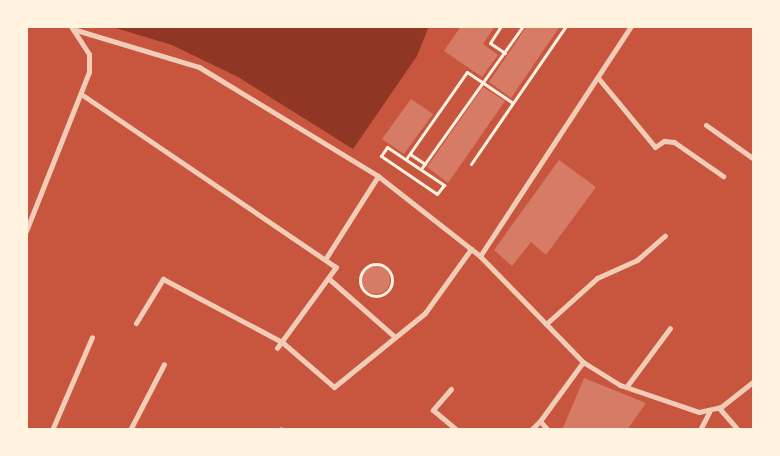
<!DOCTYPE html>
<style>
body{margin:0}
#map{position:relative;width:780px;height:456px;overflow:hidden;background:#c8553d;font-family:"Roboto Condensed",sans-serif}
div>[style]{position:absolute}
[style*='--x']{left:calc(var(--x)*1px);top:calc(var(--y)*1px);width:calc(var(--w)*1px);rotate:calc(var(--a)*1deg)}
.water>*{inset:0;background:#8f3625}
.building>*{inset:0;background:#d67c66}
.round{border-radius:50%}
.path>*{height:3px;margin:-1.5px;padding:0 1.5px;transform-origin:1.5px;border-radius:1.5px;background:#fff3e0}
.path>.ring{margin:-1.5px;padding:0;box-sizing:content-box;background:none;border:3px solid #fff3e0;border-radius:50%}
.minor>*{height:5px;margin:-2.5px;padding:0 2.5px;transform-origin:2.5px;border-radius:2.5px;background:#f1ccb7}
span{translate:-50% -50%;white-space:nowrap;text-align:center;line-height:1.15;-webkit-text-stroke:4px #fff3e0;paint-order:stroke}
.frame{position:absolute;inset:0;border:28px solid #fff3e0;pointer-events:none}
</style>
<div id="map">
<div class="water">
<i style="clip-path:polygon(109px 26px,429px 26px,417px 56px,353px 149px,238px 77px,172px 45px)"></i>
</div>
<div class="building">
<i style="clip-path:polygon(461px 26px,495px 26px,483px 44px,498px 55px,482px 77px,444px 51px)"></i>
<i style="clip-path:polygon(527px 26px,560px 26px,511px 98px,489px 82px)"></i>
<i style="clip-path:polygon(483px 87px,505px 101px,448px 183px,427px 167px)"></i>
<i style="clip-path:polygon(411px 99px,433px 114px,404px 154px,382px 139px)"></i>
<i style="clip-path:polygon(559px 160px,596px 187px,546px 255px,531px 242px,512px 266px,494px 250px)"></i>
<i class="round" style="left:362px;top:266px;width:28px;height:28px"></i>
<i style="clip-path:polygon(584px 378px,646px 403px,627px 430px,562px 430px)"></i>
</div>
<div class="path">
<i style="--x:501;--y:26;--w:20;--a:123"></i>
<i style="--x:490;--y:43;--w:18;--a:34"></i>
<i style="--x:387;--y:147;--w:69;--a:33.7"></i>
<i style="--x:444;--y:185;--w:11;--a:128"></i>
<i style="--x:437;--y:194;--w:68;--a:-145.8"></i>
<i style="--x:381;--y:156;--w:11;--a:-56"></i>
<i style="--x:410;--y:154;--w:18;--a:34"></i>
<i style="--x:406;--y:159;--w:106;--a:-55"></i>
<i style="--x:467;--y:72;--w:55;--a:34"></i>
<i style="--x:471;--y:164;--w:168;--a:-55.5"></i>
<i style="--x:421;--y:169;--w:176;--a:-54.5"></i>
<i class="ring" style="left:360px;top:264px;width:29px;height:29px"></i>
</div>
<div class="minor">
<i style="--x:76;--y:30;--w:128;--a:16.7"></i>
<i style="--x:199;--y:67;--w:210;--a:31.3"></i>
<i style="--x:378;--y:176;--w:130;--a:38.1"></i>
<i style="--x:599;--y:79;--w:88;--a:50.5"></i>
<i style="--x:655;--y:147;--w:11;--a:-34"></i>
<i style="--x:664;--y:141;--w:10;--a:6"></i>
<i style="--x:674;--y:142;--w:60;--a:34.8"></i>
<i style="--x:81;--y:94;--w:308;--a:34.2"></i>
<i style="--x:336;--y:267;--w:100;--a:126.1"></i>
<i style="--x:706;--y:125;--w:59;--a:35.3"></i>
<i style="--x:26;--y:231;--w:171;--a:-68.4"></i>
<i style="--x:89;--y:72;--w:18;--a:-90"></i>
<i style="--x:89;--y:54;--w:33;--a:-123"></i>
<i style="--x:326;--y:258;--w:97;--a:-57.6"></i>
<i style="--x:328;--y:278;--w:89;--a:41.4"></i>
<i style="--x:136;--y:323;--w:52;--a:-58.5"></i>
<i style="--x:163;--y:279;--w:135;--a:27.9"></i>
<i style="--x:282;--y:342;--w:69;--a:40.9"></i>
<i style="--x:334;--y:387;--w:117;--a:-39.1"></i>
<i style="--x:425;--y:313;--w:79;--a:-54.3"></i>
<i style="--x:546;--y:324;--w:69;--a:-42"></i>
<i style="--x:597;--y:278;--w:44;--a:-24.2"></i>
<i style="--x:637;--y:260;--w:37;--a:-41"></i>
<i style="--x:583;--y:362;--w:44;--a:31.9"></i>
<i style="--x:620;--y:385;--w:83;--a:18.9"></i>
<i style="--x:699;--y:412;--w:23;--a:-13"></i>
<i style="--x:721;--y:407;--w:42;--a:-38.2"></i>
<i style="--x:627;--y:386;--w:72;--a:-53.4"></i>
<i style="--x:451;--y:389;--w:28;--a:131"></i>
<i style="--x:433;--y:410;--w:31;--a:40"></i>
<i style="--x:719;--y:408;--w:29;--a:49"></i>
<i style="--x:52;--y:430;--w:101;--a:-66.7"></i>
<i style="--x:130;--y:430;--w:74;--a:-62.7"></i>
<i style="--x:280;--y:430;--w:1;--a:-45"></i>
<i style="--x:531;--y:430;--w:13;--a:-45"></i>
<i style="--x:548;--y:430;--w:12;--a:-132"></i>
<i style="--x:540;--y:421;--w:73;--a:-53.9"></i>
<i style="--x:583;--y:362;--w:148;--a:-134.2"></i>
<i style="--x:480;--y:256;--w:275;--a:-56.7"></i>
<i style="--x:700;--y:430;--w:20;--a:-63"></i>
</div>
<div class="frame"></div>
</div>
